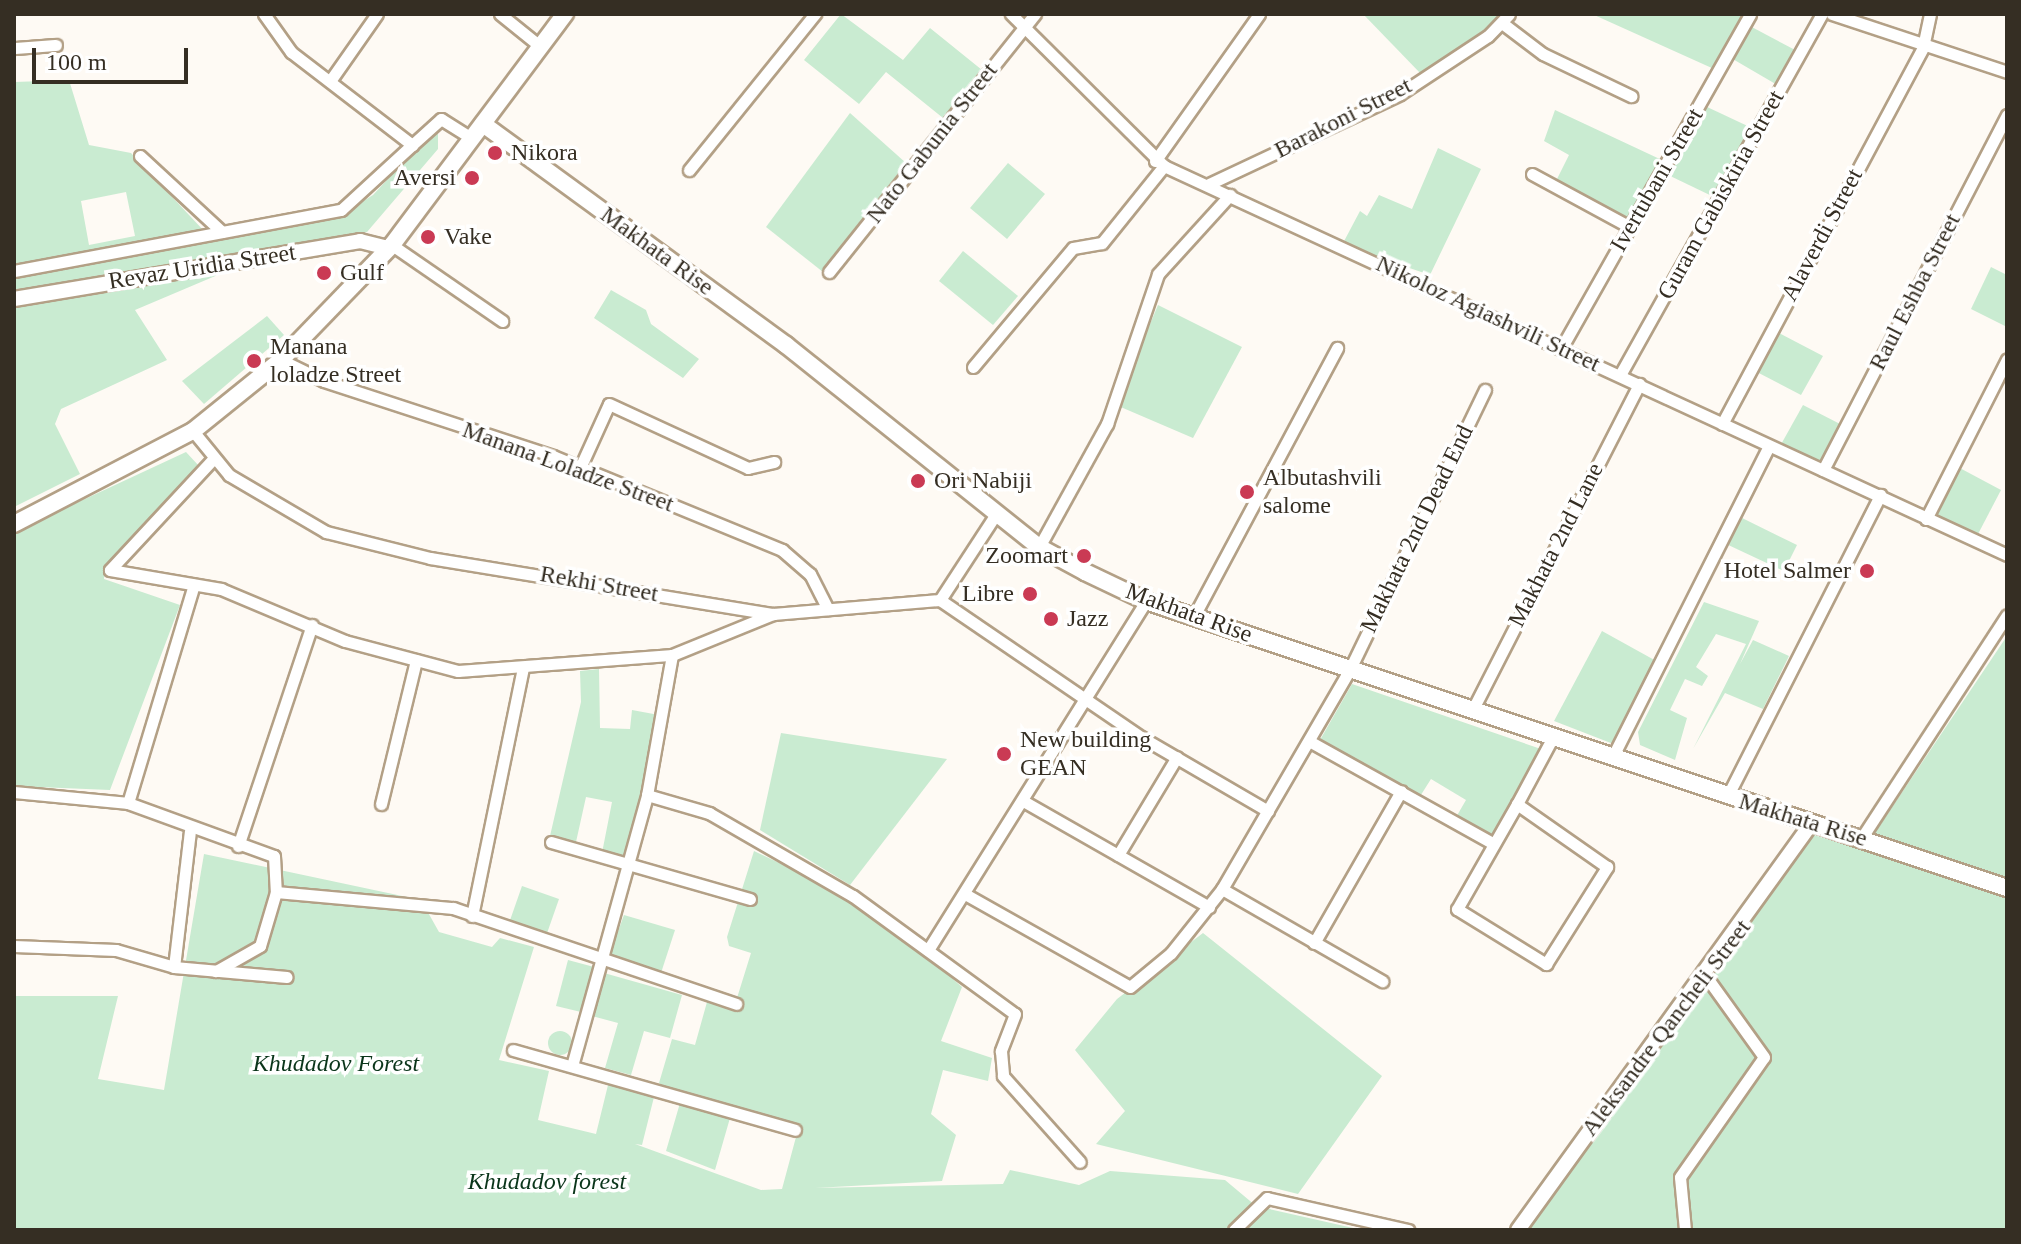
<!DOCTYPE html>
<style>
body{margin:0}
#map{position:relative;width:2021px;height:1244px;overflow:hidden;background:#fefaf4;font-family:Georgia,serif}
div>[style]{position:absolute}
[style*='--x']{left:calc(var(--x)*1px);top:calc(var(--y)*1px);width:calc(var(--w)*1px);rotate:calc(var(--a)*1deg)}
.green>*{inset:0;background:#c9ebd1}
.round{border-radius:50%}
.roads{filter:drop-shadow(2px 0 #b3a086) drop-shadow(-2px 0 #b3a086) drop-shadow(0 2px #b3a086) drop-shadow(0 -2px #b3a086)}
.minor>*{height:11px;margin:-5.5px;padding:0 5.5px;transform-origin:5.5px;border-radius:5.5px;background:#fff}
.tertiary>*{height:14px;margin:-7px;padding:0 7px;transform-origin:7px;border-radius:7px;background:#fff}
.secondary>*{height:16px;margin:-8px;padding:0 8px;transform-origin:8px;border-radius:8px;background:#fff}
.dots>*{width:22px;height:22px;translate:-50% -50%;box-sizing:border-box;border:4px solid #fff;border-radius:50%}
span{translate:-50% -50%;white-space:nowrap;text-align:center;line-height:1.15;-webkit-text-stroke:7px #fff;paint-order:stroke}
.street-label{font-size:24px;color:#352e23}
.poi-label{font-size:24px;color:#352e23}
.left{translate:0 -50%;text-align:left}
.right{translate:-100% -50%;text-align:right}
.park-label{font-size:24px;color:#0a351a;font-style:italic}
.frame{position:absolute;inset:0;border:16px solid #352e23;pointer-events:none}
.scale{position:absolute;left:32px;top:48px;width:156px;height:36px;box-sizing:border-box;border:4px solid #352e23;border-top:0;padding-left:10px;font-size:24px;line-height:28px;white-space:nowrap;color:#352e23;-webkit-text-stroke:6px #fff;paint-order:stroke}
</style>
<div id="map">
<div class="green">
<i style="clip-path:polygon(841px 14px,903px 60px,930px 28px,982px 70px,943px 118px,886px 72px,859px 104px,804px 60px)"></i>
<i style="clip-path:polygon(1363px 14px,1506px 14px,1422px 75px)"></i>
<i style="clip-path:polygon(1592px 14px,1744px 14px,1714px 69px)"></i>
<i style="clip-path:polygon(1748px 25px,1797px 51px,1779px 86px,1731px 58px)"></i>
<i style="clip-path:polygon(evenodd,14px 74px,15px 82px,69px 80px,89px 145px,131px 153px,204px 231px,14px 268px,14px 74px,126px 192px,135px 236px,89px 245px,81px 201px,126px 192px)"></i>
<i style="clip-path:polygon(1705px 106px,1754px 129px,1716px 198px,1664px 173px)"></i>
<i style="clip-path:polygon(1555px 110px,1664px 161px,1628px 222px,1555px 183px,1569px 155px,1544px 141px)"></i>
<i style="clip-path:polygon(850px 113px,906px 163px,823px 272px,766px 227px)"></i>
<i style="clip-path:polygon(438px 125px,438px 149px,367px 232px,14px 296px,14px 274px,341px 215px,373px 195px)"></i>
<i style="clip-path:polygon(1438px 148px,1481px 169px,1430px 275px,1342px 245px,1360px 211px,1367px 216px,1379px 195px,1412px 209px)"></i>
<i style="clip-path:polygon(1008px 163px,1045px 194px,1007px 239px,970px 208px)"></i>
<i style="clip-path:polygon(963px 251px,1018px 296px,993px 325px,939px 281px)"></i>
<i style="clip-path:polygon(1991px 267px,2007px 275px,2007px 327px,1971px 309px)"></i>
<i style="clip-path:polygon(220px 274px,135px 310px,167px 360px,61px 409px,55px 424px,80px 474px,14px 507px,14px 305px)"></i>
<i style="clip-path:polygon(611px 290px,646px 310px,651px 324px,699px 359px,683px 378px,594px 318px)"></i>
<i style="clip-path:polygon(1158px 305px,1242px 347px,1193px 438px,1116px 405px)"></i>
<i style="clip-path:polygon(267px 316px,284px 335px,204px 404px,182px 381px)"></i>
<i style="clip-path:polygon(1775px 331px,1823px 356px,1801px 395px,1753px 370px)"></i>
<i style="clip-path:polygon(1803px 405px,1842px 425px,1821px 466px,1779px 448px)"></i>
<i style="clip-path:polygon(186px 452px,199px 466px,105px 565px,104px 579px,180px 605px,110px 790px,14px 786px,14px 532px)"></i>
<i style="clip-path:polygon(1956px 466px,2001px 490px,1977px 536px,1932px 515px)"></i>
<i style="clip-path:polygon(1736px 515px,1797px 545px,1784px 571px,1724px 543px)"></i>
<i style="clip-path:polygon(1704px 602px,1759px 621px,1740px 664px,1753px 640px,1789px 656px,1763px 709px,1725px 693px,1693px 749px,1746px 644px,1716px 634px,1696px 667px,1708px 676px,1702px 686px,1685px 679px,1670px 710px,1687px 718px,1675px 760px,1640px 745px,1638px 732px)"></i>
<i style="clip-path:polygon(1602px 631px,1658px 662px,1616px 745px,1554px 721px)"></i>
<i style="clip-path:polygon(2007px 636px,2007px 883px,1872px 837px)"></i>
<i style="clip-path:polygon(599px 669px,600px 728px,630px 729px,632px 710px,659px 715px,625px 864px,601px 858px,612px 802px,586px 797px,576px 842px,550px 836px,581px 702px,580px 671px)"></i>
<i style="clip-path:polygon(1352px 684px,1541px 749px,1491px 837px,1455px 819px,1466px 800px,1431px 779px,1419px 798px,1320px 740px)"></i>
<i style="clip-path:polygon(781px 733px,947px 759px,850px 885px,760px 830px)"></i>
<i style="clip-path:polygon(1806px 825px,2007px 899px,2007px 1230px,1515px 1230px)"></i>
<i style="clip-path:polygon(754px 851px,853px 898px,893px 927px,962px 987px,941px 1041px,992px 1058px,988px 1081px,943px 1070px,931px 1114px,956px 1135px,942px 1181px,815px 1188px,1003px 1184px,1010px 1170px,1079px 1185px,1110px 1171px,1225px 1180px,1256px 1206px,1362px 1230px,14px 1230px,14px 996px,118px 996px,98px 1079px,164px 1090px,204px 854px,421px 900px,439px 932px,492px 947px,500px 938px,534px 947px,499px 1060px,549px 1071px,538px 1120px,596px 1134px,608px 1085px,654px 1097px,642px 1145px,635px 1144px,761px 1190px,782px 1189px,796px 1137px,730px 1118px,715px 1170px,666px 1151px,680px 1103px,659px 1083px,672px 1039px,695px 1045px,707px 1002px,737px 998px,751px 953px,729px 946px,727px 937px)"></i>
<i style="clip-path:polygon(522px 886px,559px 899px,545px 939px,508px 926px)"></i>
<i style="clip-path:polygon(624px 915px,675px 930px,660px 976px,607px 961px)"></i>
<i style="clip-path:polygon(1203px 933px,1382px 1076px,1298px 1194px,1096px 1144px,1125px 1111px,1075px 1050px,1117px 999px)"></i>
<i style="clip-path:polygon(568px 960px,594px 967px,581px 1012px,556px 1006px)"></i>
<i style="clip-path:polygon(604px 973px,682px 995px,670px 1038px,644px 1031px,631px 1075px,605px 1068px,618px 1023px,592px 1016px)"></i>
<i class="round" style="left:548px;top:1031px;width:24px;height:24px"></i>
</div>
<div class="roads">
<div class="minor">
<i style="--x:264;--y:14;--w:47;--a:54.6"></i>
<i style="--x:291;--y:52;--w:153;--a:37.5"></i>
<i style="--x:412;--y:145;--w:39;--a:-42"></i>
<i style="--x:441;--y:119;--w:36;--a:32"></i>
<i style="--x:500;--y:14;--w:53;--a:38.8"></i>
<i style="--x:1011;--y:14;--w:216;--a:44.8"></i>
<i style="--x:1164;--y:166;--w:928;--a:24.77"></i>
<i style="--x:1832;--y:14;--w:184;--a:18.3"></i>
<i style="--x:1502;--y:23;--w:51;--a:37.1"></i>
<i style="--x:1543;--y:54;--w:98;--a:25.5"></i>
<i style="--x:14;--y:48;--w:42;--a:-4.1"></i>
<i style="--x:330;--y:81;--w:82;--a:-55"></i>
<i style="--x:140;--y:156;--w:112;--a:42.8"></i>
<i style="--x:1155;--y:161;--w:180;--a:-54.7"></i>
<i style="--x:689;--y:170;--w:201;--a:-51.1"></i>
<i style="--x:1532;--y:174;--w:111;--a:28.4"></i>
<i style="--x:1209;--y:184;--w:211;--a:-25.2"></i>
<i style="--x:1400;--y:94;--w:105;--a:-33.4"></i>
<i style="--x:1488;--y:36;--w:30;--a:-46"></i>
<i style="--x:392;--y:245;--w:134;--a:34.6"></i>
<i style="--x:14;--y:271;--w:333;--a:-10.6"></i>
<i style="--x:341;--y:210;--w:96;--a:-42.5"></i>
<i style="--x:829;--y:272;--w:330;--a:-51.4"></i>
<i style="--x:1563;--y:345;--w:380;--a:-60.5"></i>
<i style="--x:281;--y:360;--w:48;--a:26"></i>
<i style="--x:324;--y:381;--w:241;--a:18.1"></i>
<i style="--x:553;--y:456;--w:248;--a:22.3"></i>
<i style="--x:782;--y:550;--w:37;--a:41"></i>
<i style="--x:810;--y:574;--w:39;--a:63"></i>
<i style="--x:973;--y:367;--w:155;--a:-50"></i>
<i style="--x:1073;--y:248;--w:29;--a:-10"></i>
<i style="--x:1102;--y:243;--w:99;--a:-51.2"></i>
<i style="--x:1620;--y:375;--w:414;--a:-60.8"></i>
<i style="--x:1722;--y:424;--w:427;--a:-61.9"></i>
<i style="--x:1923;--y:47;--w:34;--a:-78"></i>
<i style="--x:193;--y:431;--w:57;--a:50.7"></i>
<i style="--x:229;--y:475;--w:113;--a:30.4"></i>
<i style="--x:326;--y:532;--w:107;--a:14"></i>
<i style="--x:430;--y:558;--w:348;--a:9.3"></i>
<i style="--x:773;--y:614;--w:168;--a:-4.8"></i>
<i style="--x:940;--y:600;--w:103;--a:-56.9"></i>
<i style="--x:214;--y:458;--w:153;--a:132.9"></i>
<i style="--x:110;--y:570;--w:113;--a:9.7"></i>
<i style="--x:221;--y:589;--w:134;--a:22.8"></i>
<i style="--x:345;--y:641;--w:117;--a:14.9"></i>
<i style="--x:458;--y:671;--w:215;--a:-4.3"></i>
<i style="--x:672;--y:655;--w:109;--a:-22.1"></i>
<i style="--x:579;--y:470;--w:72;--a:-65.6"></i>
<i style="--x:609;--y:404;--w:153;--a:24.7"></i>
<i style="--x:748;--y:468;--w:27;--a:-13"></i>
<i style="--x:1823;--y:470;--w:400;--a:-62.6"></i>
<i style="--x:1926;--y:519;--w:179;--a:-63.1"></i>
<i style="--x:1039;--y:547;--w:141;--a:-61.1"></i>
<i style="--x:1107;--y:424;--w:158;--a:-71.2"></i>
<i style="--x:1158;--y:274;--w:107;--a:-47.7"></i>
<i style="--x:940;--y:600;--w:243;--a:34.3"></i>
<i style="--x:1141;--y:737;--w:147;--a:30.2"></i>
<i style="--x:1194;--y:616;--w:304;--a:-61.9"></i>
<i style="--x:672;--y:655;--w:142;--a:100.1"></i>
<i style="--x:647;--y:795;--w:65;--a:16.2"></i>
<i style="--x:709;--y:813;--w:166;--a:30"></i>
<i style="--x:853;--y:896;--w:200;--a:36.1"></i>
<i style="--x:1015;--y:1014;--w:40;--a:111"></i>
<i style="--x:1001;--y:1051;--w:25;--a:85"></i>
<i style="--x:1003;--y:1076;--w:115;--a:48.2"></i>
<i style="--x:1474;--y:707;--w:363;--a:-62.9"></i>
<i style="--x:1309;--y:741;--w:210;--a:29.1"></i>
<i style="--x:1613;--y:756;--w:347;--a:-63.3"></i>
<i style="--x:14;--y:792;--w:115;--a:5.5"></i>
<i style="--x:128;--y:803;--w:155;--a:20"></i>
<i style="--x:274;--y:856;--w:36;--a:87"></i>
<i style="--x:276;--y:892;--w:56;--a:106.5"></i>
<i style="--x:260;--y:946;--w:51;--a:150.4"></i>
<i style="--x:1727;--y:797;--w:339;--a:-63.1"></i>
<i style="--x:1025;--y:802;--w:212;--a:29.7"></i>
<i style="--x:128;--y:803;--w:228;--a:-73.2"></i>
<i style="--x:381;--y:804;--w:148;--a:-76.3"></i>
<i style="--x:1517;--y:804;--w:121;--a:119.7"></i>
<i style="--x:1457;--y:909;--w:105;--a:31.7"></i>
<i style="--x:1546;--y:964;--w:115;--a:-57.8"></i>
<i style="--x:1607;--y:867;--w:110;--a:-145"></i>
<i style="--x:1517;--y:804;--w:78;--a:-61.8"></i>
<i style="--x:1861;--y:839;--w:267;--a:-56.9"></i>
<i style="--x:551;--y:842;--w:207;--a:16"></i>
<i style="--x:238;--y:846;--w:233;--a:-71.5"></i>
<i style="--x:1118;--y:855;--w:114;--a:-59"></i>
<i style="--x:1222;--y:889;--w:185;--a:29.9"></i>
<i style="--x:276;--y:892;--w:178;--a:5.2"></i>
<i style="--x:453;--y:908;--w:299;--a:18.7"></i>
<i style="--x:965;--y:894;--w:189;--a:29.4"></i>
<i style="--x:1130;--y:987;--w:53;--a:-39.7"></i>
<i style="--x:1171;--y:953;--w:82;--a:-51.4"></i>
<i style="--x:1222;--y:889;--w:255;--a:-59.8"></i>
<i style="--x:1350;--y:669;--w:310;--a:-64.2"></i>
<i style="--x:472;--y:916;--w:253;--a:-78.4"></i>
<i style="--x:1314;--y:943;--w:175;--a:-60.2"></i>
<i style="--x:14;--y:946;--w:102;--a:2.2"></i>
<i style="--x:116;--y:950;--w:60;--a:16.3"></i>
<i style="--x:174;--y:967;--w:113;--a:5.1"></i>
<i style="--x:928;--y:950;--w:411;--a:-58"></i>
<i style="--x:174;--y:967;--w:137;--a:-83.3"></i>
<i style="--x:513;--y:1050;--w:293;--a:15.8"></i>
<i style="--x:572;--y:1066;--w:281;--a:-74.5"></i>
<i style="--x:1234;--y:1230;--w:46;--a:-44.1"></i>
<i style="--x:1267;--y:1198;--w:145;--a:12.8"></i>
<i style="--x:1685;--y:1230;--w:53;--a:-95.4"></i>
<i style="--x:1680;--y:1177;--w:146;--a:-55"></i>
<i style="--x:1764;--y:1057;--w:105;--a:-125.7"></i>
</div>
<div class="tertiary">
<i style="--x:14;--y:299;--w:351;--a:-9.5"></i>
<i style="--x:360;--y:241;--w:30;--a:14"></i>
<i style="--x:1518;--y:1230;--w:501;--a:-54.18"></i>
</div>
<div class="secondary">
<i style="--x:483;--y:124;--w:375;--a:36.1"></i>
<i style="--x:786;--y:345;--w:324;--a:38.6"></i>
<i style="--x:1039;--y:547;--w:52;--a:28.5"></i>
<i style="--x:1085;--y:572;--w:68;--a:25.4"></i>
<i style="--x:1146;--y:601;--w:908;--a:18.43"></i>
<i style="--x:14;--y:524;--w:202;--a:-27.5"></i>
<i style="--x:193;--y:431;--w:113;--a:-38.9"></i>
<i style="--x:281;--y:360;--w:160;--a:-46"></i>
<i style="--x:392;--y:245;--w:289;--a:-53.2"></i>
</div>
</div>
<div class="dots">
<i style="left:495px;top:153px;background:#ca3a54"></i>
<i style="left:472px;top:178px;background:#ca3a54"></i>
<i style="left:428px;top:237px;background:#ca3a54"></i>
<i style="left:324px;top:273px;background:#ca3a54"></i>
<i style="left:254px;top:361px;background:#ca3a54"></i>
<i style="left:918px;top:481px;background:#ca3a54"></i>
<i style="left:1247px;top:492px;background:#ca3a54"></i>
<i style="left:1084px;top:556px;background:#ca3a54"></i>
<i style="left:1867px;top:571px;background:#ca3a54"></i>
<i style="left:1030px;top:594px;background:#ca3a54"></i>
<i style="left:1051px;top:619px;background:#ca3a54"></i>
<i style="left:1004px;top:754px;background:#ca3a54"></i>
</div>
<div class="street-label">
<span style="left:1343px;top:118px;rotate:-27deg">Barakoni Street</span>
<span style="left:932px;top:143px;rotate:-52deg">Nato Gabunia Street</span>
<span style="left:1657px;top:180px;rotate:-60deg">Ivertubani Street</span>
<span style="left:1721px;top:195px;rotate:-61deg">Guram Gabiskiria Street</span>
<span style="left:1822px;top:235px;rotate:-62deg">Alaverdi Street</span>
<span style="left:657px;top:251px;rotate:36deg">Makhata Rise</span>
<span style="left:202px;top:267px;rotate:-9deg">Revaz Uridia Street</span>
<span style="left:1915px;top:292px;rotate:-63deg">Raul Eshba Street</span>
<span style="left:1488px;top:314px;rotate:25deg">Nikoloz Agiashvili Street</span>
<span style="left:568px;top:467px;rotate:20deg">Manana Loladze Street</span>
<span style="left:1417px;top:529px;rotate:-64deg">Makhata 2nd Dead End</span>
<span style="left:1556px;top:545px;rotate:-63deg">Makhata 2nd Lane</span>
<span style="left:599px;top:584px;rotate:10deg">Rekhi Street</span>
<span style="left:1189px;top:613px;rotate:20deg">Makhata Rise</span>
<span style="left:1803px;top:820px;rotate:17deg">Makhata Rise</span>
<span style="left:1666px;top:1028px;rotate:-53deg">Aleksandre Qancheli Street</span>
</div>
<div class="poi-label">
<span class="left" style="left:511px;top:153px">Nikora</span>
<span class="right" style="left:456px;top:178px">Aversi</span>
<span class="left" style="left:444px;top:237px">Vake</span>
<span class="left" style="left:340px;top:273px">Gulf</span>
<span class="left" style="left:270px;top:361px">Manana<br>loladze Street</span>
<span class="left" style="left:1263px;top:492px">Albutashvili<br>salome</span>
<span class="left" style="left:934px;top:481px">Ori Nabiji</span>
<span class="right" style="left:1068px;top:556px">Zoomart</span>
<span class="right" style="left:1851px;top:571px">Hotel Salmer</span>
<span class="right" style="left:1014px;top:594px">Libre</span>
<span class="left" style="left:1067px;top:619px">Jazz</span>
<span class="left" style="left:1020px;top:754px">New building<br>GEAN</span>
</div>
<div class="park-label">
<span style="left:336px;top:1064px">Khudadov Forest</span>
<span style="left:547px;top:1182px">Khudadov forest</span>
</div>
<div class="frame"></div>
<div class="scale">100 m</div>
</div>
